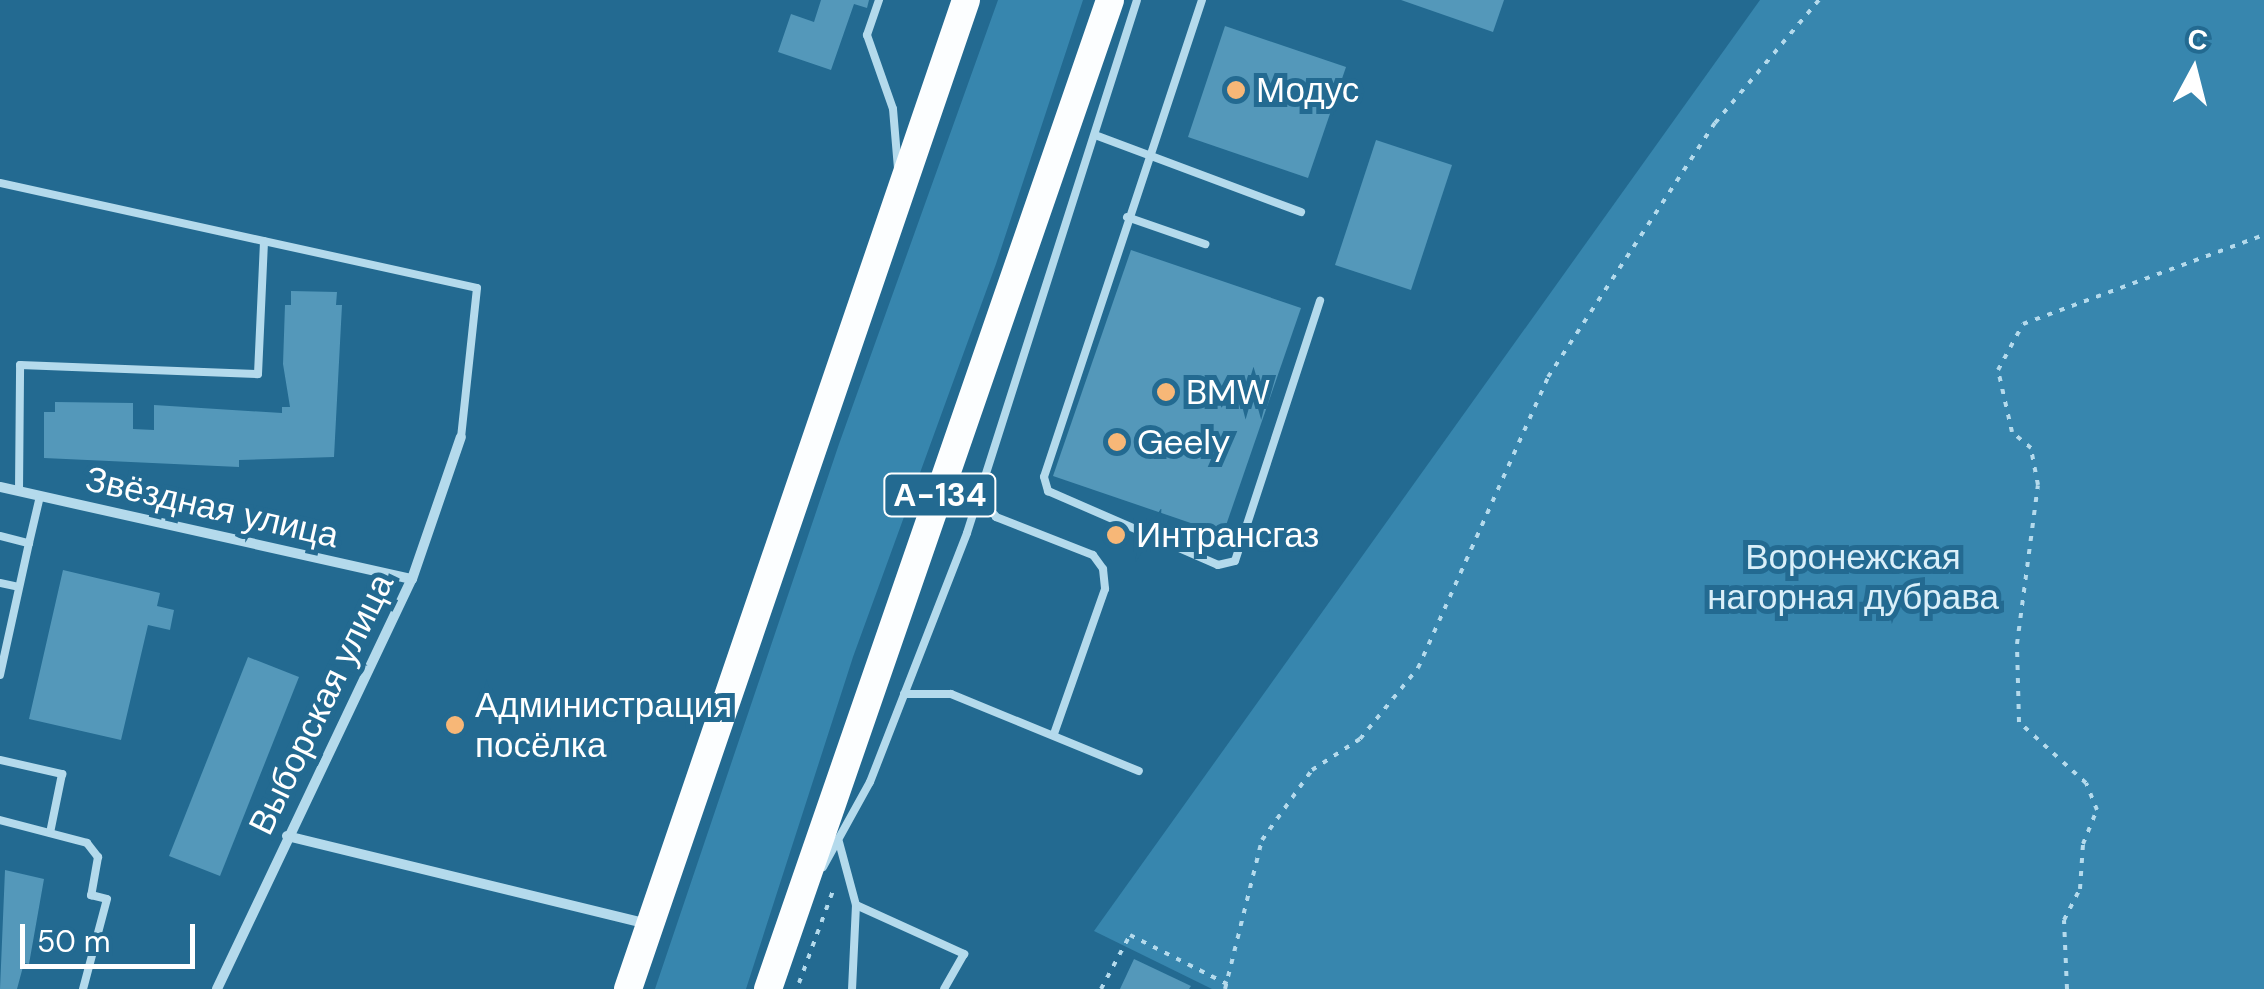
<!DOCTYPE html>
<meta charset="utf-8">
<style>
body{margin:0}
#map{position:relative;width:2264px;height:989px;overflow:hidden;background:#236a91;font-family:"DM Sans",sans-serif}
div>[style]{position:absolute}
[style*='--x']{left:calc(var(--x)*1px);top:calc(var(--y)*1px);width:calc(var(--w)*1px);rotate:calc(var(--a)*1deg)}
.green>*{inset:0;background:#3786ae}
.building>*{inset:0;background:#5498ba}
.path>*{height:4px;margin-top:-2px;transform-origin:0;background:repeating-linear-gradient(90deg,#b4daec 0 5px,transparent 0 13px)}
.service>*{height:8px;margin:-4px;padding:0 4px;transform-origin:4px;border-radius:4px;background:#b4daec}
.minor>*{height:10px;margin:-5px;padding:0 5px;transform-origin:5px;border-radius:5px;background:#b4daec}
.trunk>*{height:28px;margin:-14px;padding:0 14px;transform-origin:14px;border-radius:14px;background:#fcfeff}
.dots>*{width:28px;height:28px;translate:-50% -50%;box-sizing:border-box;border:5px solid #236a91;border-radius:50%}
span{translate:-50% -50%;white-space:nowrap;text-align:center;line-height:1.15;-webkit-text-stroke:10px #236a91;paint-order:stroke}
.shield-label span{padding:2px 8px;background:#236a91;border:2px solid;border-radius:8px;-webkit-text-stroke-width:0}
.shield-label{font-size:32px;color:#fff;font-weight:700}
.poi-label{font-size:35px;color:#fff}
.left{translate:0 -50%;text-align:left}
.street-label{font-size:35px;color:#fff}
.park-label{font-size:35px;color:#daeff9}
.north{position:absolute;left:2144px;top:20px;width:100px;height:100px;-webkit-text-stroke:8px #236a91;paint-order:stroke;rotate:7deg;font-size:28px;font-weight:700;line-height:40px;text-align:center;color:#fff}
.north::after{content:'';display:block;margin:auto;width:35px;height:45px;background:#fff;clip-path:polygon(50% 0,100% 100%,50% 72%,0 100%)}
.scale{position:absolute;left:20px;top:924px;width:175px;height:45px;box-sizing:border-box;border:5px solid #fff;border-top:0;padding-left:12px;font-size:30px;line-height:35px;white-space:nowrap;color:#fff;-webkit-text-stroke:8px #236a91;paint-order:stroke}
</style>
<div id="map">
<div class="green">
<i style="clip-path:polygon(998px 0,1083px 0,996px 264px,853px 657px,746px 989px,655px 989px,839px 444px)"></i>
<i style="clip-path:polygon(1760px 0,2264px 0,2264px 989px,1212px 989px,1094px 931px)"></i>
</div>
<div class="building">
<i style="clip-path:polygon(821px 0,869px 0,867px 8px,854px 4px,831px 70px,778px 52px,791px 14px,814px 22px)"></i>
<i style="clip-path:polygon(1401px 0,1504px 0,1493px 32px)"></i>
<i style="clip-path:polygon(1225px 26px,1346px 67px,1308px 178px,1188px 137px)"></i>
<i style="clip-path:polygon(1376px 140px,1452px 165px,1411px 290px,1335px 265px)"></i>
<i style="clip-path:polygon(1131px 250px,1301px 308px,1223px 534px,1053px 476px)"></i>
<i style="clip-path:polygon(291px 291px,337px 292px,336px 305px,342px 305px,334px 457px,239px 460px,239px 467px,44px 458px,44px 412px,55px 412px,55px 402px,133px 403px,133px 429px,154px 430px,154px 405px,282px 413px,282px 407px,290px 407px,283px 364px,285px 305px,291px 305px)"></i>
<i style="clip-path:polygon(63px 570px,160px 593px,157px 606px,174px 610px,170px 630px,148px 625px,121px 740px,29px 719px)"></i>
<i style="clip-path:polygon(248px 657px,299px 677px,220px 876px,169px 856px)"></i>
<i style="clip-path:polygon(5px 870px,44px 879px,29px 964px,24px 963px,17px 989px,0 989px)"></i>
<i style="clip-path:polygon(1134px 959px,1191px 986px,1189px 989px,1120px 989px)"></i>
</div>
<div class="path">
<i style="--x:799;--y:983;--w:101;--a:-69.8"></i>
<i style="--x:1101;--y:989;--w:61;--a:-61.8"></i>
<i style="--x:1130;--y:935;--w:109;--a:26.8"></i>
<i style="--x:1225;--y:989;--w:154;--a:-76.1"></i>
<i style="--x:1262;--y:840;--w:86;--a:-54.5"></i>
<i style="--x:1312;--y:770;--w:57;--a:-32.9"></i>
<i style="--x:1360;--y:739;--w:92;--a:-50.8"></i>
<i style="--x:1418;--y:668;--w:319;--a:-65.9"></i>
<i style="--x:1548;--y:377;--w:304;--a:-56.7"></i>
<i style="--x:1715;--y:123;--w:161;--a:-49.8"></i>
<i style="--x:2067;--y:989;--w:69;--a:-92.5"></i>
<i style="--x:2064;--y:920;--w:35;--a:-63"></i>
<i style="--x:2080;--y:889;--w:45;--a:-86.2"></i>
<i style="--x:2083;--y:844;--w:37;--a:-68"></i>
<i style="--x:2097;--y:810;--w:29;--a:-112"></i>
<i style="--x:2086;--y:783;--w:91;--a:-137.7"></i>
<i style="--x:2019;--y:722;--w:78;--a:-91.5"></i>
<i style="--x:2017;--y:644;--w:160;--a:-82.5"></i>
<i style="--x:2038;--y:485;--w:38;--a:-101"></i>
<i style="--x:2031;--y:448;--w:25;--a:-140"></i>
<i style="--x:2012;--y:432;--w:64;--a:-102.7"></i>
<i style="--x:1998;--y:370;--w:52;--a:-61.5"></i>
<i style="--x:2023;--y:324;--w:257;--a:-20.3"></i>
</div>
<div class="service">
<i style="--x:879;--y:0;--w:37;--a:109"></i>
<i style="--x:867;--y:35;--w:78;--a:70.6"></i>
<i style="--x:893;--y:109;--w:60;--a:85.2"></i>
<i style="--x:1202;--y:0;--w:502;--a:108.33"></i>
<i style="--x:1044;--y:477;--w:15;--a:74"></i>
<i style="--x:1048;--y:491;--w:185;--a:23.5"></i>
<i style="--x:1218;--y:565;--w:17;--a:-13"></i>
<i style="--x:1235;--y:561;--w:274;--a:-71.9"></i>
<i style="--x:1095;--y:135;--w:220;--a:20.5"></i>
<i style="--x:0;--y:183;--w:488;--a:12.4"></i>
<i style="--x:477;--y:288;--w:150;--a:96.1"></i>
<i style="--x:1127;--y:217;--w:83;--a:19.1"></i>
<i style="--x:19;--y:491;--w:126;--a:-89.5"></i>
<i style="--x:20;--y:365;--w:238;--a:2.2"></i>
<i style="--x:258;--y:374;--w:133;--a:-87.4"></i>
<i style="--x:979;--y:495;--w:28;--a:52"></i>
<i style="--x:996;--y:517;--w:104;--a:21.4"></i>
<i style="--x:1093;--y:555;--w:17;--a:54"></i>
<i style="--x:1103;--y:569;--w:20;--a:84"></i>
<i style="--x:1105;--y:589;--w:154;--a:109.4"></i>
<i style="--x:0;--y:536;--w:30;--a:14"></i>
<i style="--x:29;--y:543;--w:135;--a:102.4"></i>
<i style="--x:29;--y:543;--w:48;--a:-76.8"></i>
<i style="--x:0;--y:583;--w:19;--a:12"></i>
<i style="--x:904;--y:694;--w:47;--a:0"></i>
<i style="--x:951;--y:694;--w:203;--a:22.3"></i>
<i style="--x:0;--y:760;--w:64;--a:12.7"></i>
<i style="--x:62;--y:774;--w:60;--a:101.5"></i>
<i style="--x:0;--y:820;--w:90;--a:14.8"></i>
<i style="--x:87;--y:843;--w:18;--a:52"></i>
<i style="--x:98;--y:857;--w:39;--a:100"></i>
<i style="--x:91;--y:895;--w:16;--a:14"></i>
<i style="--x:107;--y:899;--w:93;--a:104.9"></i>
<i style="--x:839;--y:842;--w:65;--a:74.9"></i>
<i style="--x:856;--y:905;--w:84;--a:92.7"></i>
<i style="--x:823;--y:867;--w:97;--a:-61.1"></i>
<i style="--x:870;--y:782;--w:267;--a:-68.7"></i>
<i style="--x:967;--y:533;--w:559;--a:-72.31"></i>
<i style="--x:856;--y:905;--w:119;--a:24.4"></i>
<i style="--x:964;--y:954;--w:40;--a:119.7"></i>
</div>
<div class="minor">
<i style="--x:0;--y:487;--w:422;--a:12.6"></i>
<i style="--x:287;--y:836;--w:372;--a:13.7"></i>
<i style="--x:217;--y:989;--w:454;--a:-64.6"></i>
<i style="--x:412;--y:579;--w:150;--a:-71"></i>
</div>
<div class="trunk">
<i style="--x:628;--y:989;--w:1045;--a:-71.13"></i>
<i style="--x:768;--y:989;--w:1046;--a:-70.92"></i>
</div>
<div class="dots">
<i style="left:1236px;top:90px;background:#f7b777"></i>
<i style="left:1166px;top:392px;background:#f7b777"></i>
<i style="left:1117px;top:442px;background:#f7b777"></i>
<i style="left:1116px;top:535px;background:#f7b777"></i>
<i style="left:455px;top:725px;background:#f7b777"></i>
</div>
<div class="shield-label">
<span style="left:940px;top:495px">А-134</span>
</div>
<div class="poi-label">
<span class="left" style="left:1256px;top:90px">Модус</span>
<span class="left" style="left:1186px;top:392px">BMW</span>
<span class="left" style="left:1137px;top:442px">Geely</span>
<span class="left" style="left:1136px;top:535px">Интрансгаз</span>
<span class="left" style="left:475px;top:725px">Администрация<br>посёлка</span>
</div>
<div class="street-label">
<span style="left:212px;top:507px;rotate:13deg">Звёздная улица</span>
<span style="left:321px;top:704px;rotate:-64deg">Выборская улица</span>
</div>
<div class="park-label">
<span style="left:1853px;top:577px">Воронежская<br>нагорная дубрава</span>
</div>
<div class="north">С</div>
<div class="scale">50 m</div>
</div>
